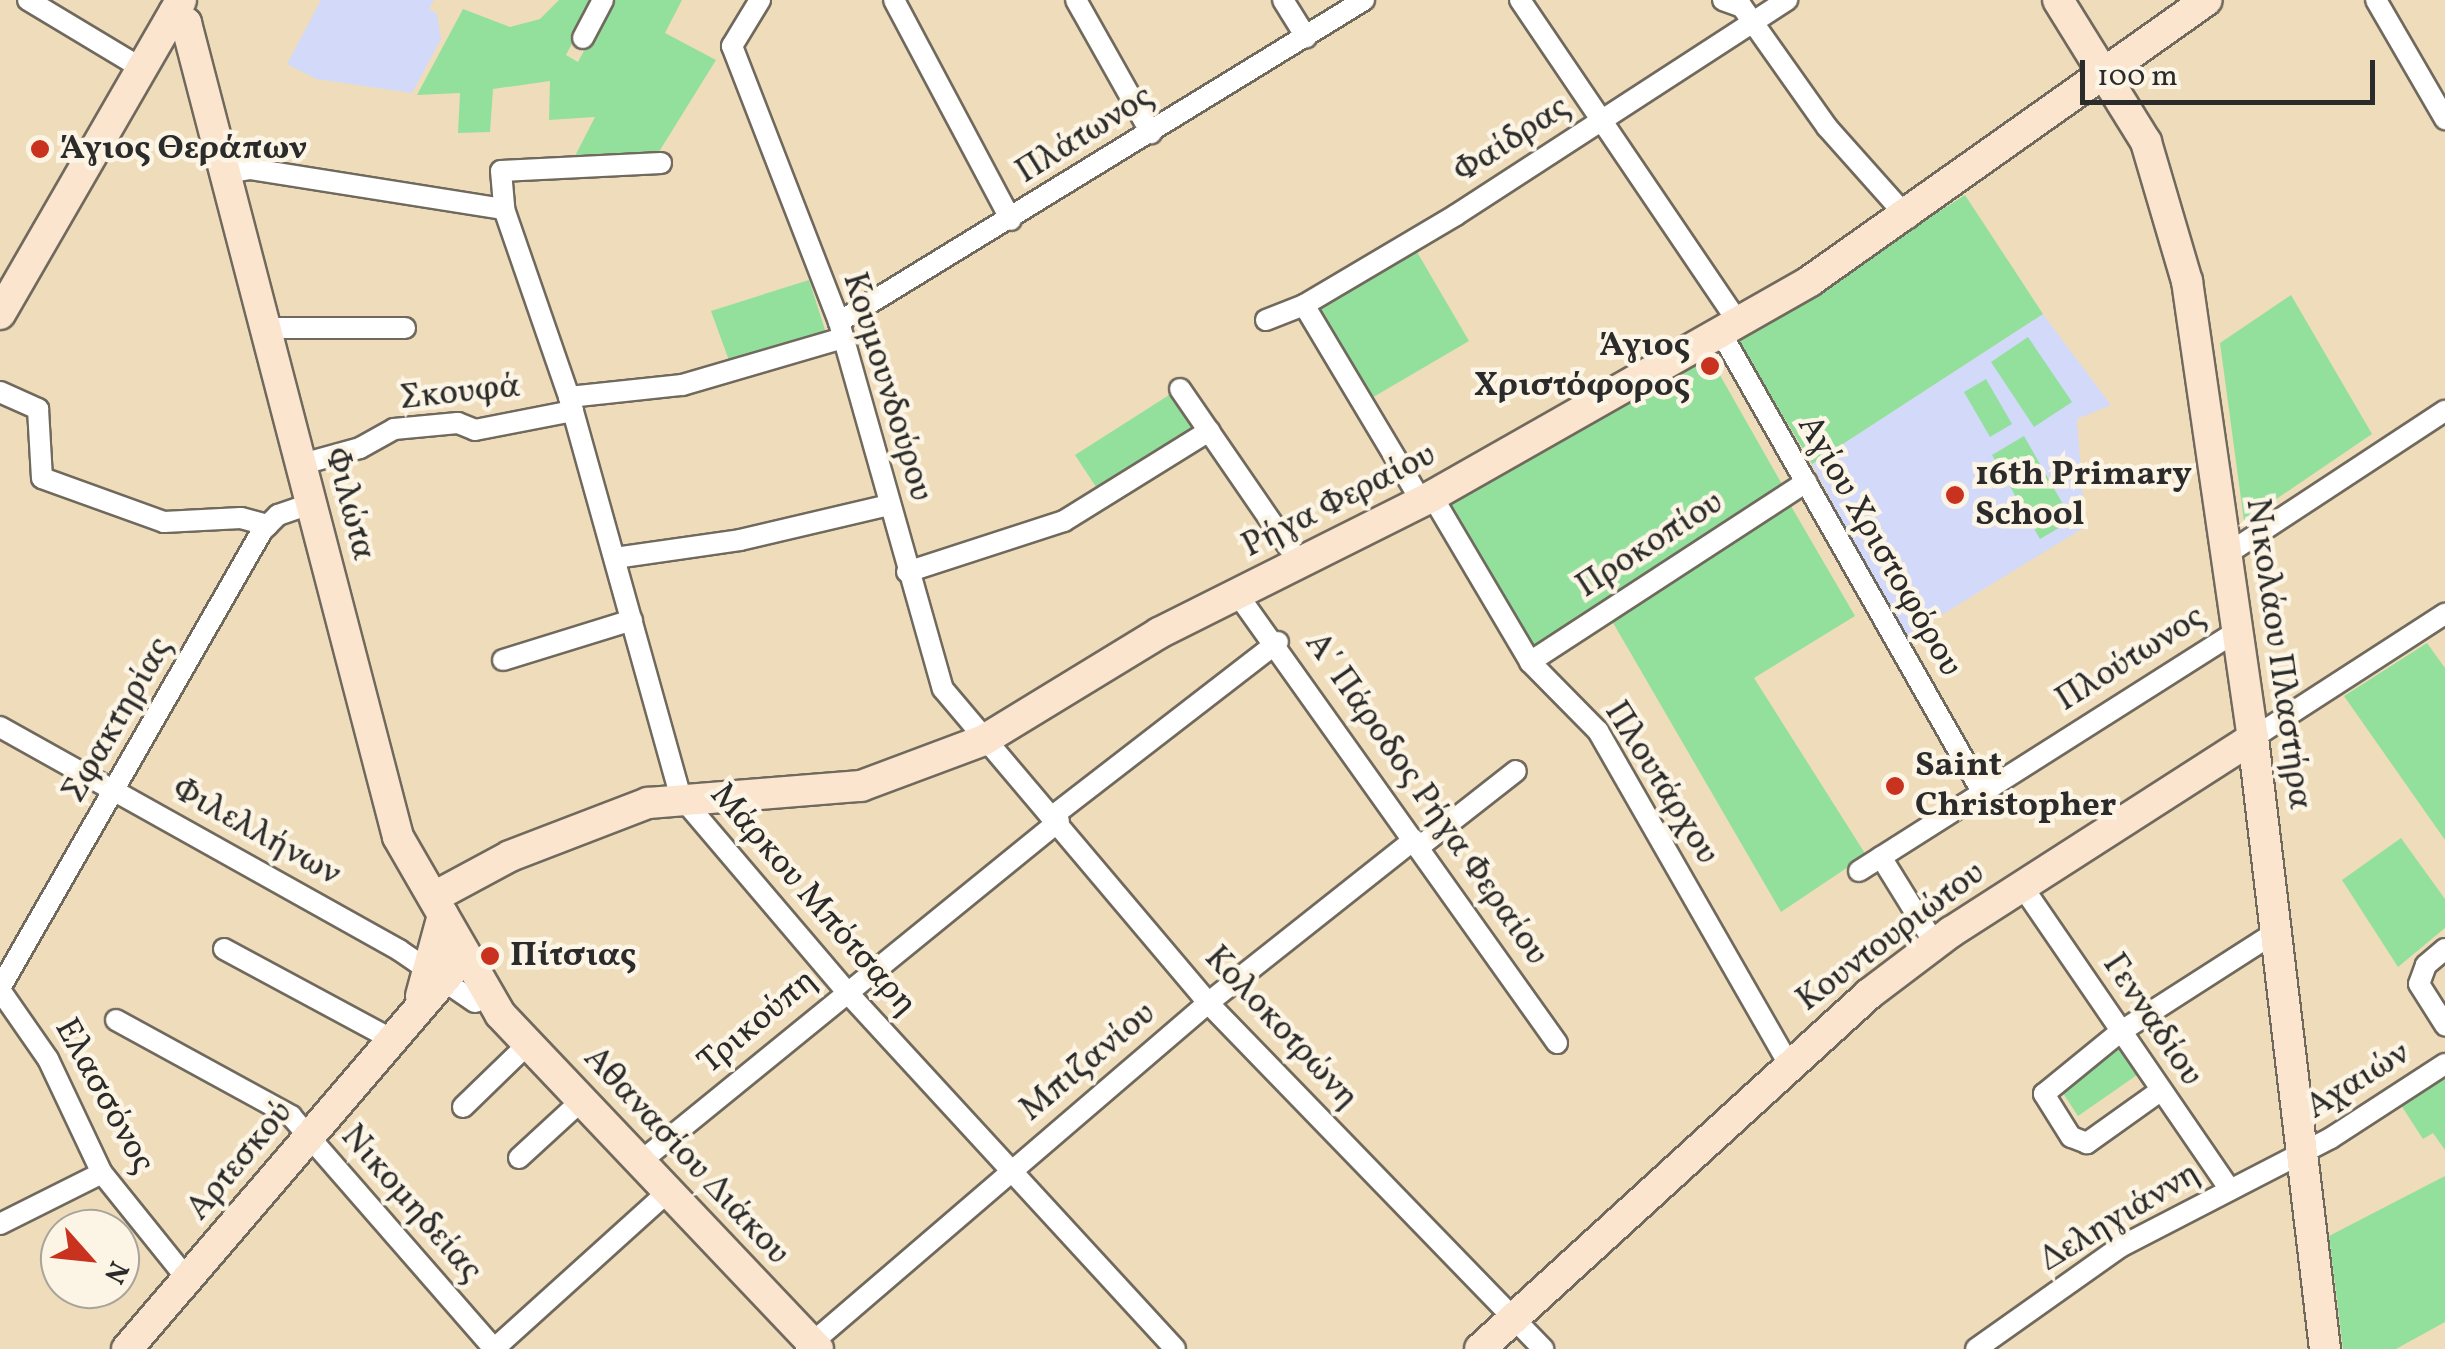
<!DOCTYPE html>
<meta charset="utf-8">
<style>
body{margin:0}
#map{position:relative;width:2445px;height:1349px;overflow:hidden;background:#efdcba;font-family:Vollkorn,serif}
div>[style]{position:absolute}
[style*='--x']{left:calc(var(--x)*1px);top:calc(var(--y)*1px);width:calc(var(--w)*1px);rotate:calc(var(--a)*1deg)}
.built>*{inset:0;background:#d2d9f9}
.green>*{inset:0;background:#93e09d}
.roads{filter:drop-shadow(2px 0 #70695d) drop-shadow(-2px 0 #70695d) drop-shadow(0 2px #70695d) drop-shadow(0 -2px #70695d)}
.street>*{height:20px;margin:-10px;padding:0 10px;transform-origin:10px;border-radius:10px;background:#fff}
.secondary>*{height:30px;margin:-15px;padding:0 15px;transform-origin:15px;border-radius:15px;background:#fce5cf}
.dots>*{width:28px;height:28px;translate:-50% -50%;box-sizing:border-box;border:5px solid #fcf5e5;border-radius:50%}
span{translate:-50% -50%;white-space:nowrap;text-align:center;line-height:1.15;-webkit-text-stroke:9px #fcf5e5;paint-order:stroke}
.street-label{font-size:35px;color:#2b2b2b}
.poi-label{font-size:35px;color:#2b2b2b;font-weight:700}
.left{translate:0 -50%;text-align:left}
.right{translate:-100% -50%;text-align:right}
.north{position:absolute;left:40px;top:1209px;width:100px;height:100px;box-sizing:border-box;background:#fcf5e5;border:2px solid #a8a49b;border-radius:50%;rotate:117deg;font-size:28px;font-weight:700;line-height:40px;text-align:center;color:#2b2b2b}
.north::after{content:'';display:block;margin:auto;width:35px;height:45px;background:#c8321e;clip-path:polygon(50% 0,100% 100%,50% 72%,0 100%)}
.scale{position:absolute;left:2080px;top:60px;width:295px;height:45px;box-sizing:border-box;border:5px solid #2b2b2b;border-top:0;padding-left:12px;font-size:30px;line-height:35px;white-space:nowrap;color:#2b2b2b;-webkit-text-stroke:8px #fcf5e5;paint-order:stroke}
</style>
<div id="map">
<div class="built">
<i style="clip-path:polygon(321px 0,434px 0,429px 9px,437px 14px,441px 39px,412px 93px,316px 79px,287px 64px)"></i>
<i style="clip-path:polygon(2043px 314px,2111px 405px,2077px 419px,2085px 527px,1904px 638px,1812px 464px)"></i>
</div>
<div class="green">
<i style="clip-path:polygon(559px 0,595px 0,566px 55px,578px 62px,611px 0,682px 0,665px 33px,716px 60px,657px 155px,574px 158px,595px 117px,549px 120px,550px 81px,493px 89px,490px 132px,458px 133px,460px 93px,417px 95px,463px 9px,510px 27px,540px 19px)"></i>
<i style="clip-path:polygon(1965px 195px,2043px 314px,1812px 464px,1737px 340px)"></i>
<i style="clip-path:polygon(1417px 252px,1469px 341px,1370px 399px,1318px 310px)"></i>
<i style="clip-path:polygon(809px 280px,827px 336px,731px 366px,711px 311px)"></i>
<i style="clip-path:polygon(2291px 295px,2372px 434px,2244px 521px,2220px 343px)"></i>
<i style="clip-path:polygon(2028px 337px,2072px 402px,2034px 427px,1991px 362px)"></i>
<i style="clip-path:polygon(1696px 365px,1703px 378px,1717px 370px,1783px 486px,1532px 649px,1451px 504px)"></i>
<i style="clip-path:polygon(1986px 379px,2012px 424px,1990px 437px,1964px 392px)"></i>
<i style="clip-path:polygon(1177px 390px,1202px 428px,1100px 493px,1075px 455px)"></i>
<i style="clip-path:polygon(2024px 436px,2072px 520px,2040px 539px,1992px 455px)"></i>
<i style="clip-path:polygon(1791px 506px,1855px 616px,1754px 678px,1866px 855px,1781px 912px,1612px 621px)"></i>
<i style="clip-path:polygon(2427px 643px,2445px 668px,2445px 840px,2344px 696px)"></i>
<i style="clip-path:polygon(2401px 838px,2445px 899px,2445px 928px,2398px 967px,2342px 880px)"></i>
<i style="clip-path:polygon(2110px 1035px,2137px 1075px,2078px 1116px,2051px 1075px)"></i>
<i style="clip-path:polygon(2445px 1068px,2445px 1150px,2433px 1133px,2423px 1139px,2397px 1099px)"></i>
<i style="clip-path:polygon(2445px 1176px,2445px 1322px,2396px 1349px,2343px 1349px,2329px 1236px)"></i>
</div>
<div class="roads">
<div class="street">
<i style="--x:28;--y:0;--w:132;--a:31"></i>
<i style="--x:760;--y:0;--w:54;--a:121.3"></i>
<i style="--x:732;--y:46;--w:296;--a:68.8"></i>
<i style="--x:839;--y:322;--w:381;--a:74.2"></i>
<i style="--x:943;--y:689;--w:411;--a:49.8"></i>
<i style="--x:1208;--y:1003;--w:482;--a:45.9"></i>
<i style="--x:894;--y:0;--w:249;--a:62"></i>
<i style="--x:1076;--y:0;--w:153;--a:60.6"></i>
<i style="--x:1283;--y:0;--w:44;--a:58.1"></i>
<i style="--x:1520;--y:0;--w:390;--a:55.9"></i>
<i style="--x:1723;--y:0;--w:20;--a:20"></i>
<i style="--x:1742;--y:7;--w:147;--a:54.7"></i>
<i style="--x:1827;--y:127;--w:122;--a:48.3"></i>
<i style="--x:2376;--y:0;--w:138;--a:59.9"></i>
<i style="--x:583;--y:38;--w:43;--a:-62.2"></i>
<i style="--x:661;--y:163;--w:160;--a:177.1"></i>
<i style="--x:501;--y:171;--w:38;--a:85"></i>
<i style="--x:504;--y:209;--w:199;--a:70.9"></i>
<i style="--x:569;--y:397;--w:415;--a:74.4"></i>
<i style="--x:681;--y:797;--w:255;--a:49.6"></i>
<i style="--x:846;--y:991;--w:486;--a:47.4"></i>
<i style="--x:225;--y:173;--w:26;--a:-9"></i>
<i style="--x:251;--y:169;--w:256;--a:9"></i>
<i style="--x:1304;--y:305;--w:230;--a:59.1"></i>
<i style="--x:1266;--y:320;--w:41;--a:-21.5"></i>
<i style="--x:1304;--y:305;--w:177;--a:-30.6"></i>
<i style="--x:1456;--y:215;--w:395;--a:-33"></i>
<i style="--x:839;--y:322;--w:616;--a:-31.52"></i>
<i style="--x:265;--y:328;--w:140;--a:0"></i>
<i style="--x:1721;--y:333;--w:526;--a:60.36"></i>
<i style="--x:1180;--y:389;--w:214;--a:55.5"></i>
<i style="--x:0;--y:392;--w:42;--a:24.1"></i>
<i style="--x:38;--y:409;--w:69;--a:86.7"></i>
<i style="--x:42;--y:478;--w:130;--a:19.8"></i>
<i style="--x:164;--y:522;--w:77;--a:-3"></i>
<i style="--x:241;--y:518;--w:28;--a:15"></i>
<i style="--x:569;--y:397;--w:114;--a:-6.1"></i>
<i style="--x:682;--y:385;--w:168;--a:-16.3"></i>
<i style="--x:299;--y:465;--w:63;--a:-15.6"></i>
<i style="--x:360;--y:448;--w:39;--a:-29"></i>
<i style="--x:394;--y:429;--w:64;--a:-5.4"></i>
<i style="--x:458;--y:423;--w:18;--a:22"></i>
<i style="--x:475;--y:430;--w:100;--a:-11"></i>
<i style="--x:1432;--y:496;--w:193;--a:59.4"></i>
<i style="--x:1530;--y:662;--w:97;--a:45.4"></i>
<i style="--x:1598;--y:731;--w:384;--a:60.2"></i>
<i style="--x:2227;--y:554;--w:261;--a:-33.3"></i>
<i style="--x:615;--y:558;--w:126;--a:-8.2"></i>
<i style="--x:740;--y:540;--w:153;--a:-13.2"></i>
<i style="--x:907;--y:572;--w:165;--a:-18"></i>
<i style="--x:1064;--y:521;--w:171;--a:-31.8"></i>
<i style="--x:1238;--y:595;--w:550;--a:54.55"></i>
<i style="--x:503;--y:660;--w:135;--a:-17.2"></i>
<i style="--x:1530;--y:662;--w:330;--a:-33.1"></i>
<i style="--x:0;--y:727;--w:457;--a:29.2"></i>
<i style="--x:399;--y:950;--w:92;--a:34.4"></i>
<i style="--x:2253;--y:738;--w:229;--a:-32.9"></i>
<i style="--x:1054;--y:815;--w:283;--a:-37.7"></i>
<i style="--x:1419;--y:847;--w:123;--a:-38.1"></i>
<i style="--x:1881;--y:857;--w:102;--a:58.2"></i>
<i style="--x:1859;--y:871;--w:446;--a:-32.4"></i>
<i style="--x:2022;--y:886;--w:368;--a:55.6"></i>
<i style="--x:224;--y:949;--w:192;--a:28.3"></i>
<i style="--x:2445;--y:949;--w:25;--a:140"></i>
<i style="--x:2426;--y:965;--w:20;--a:110"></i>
<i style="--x:2419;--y:984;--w:49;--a:57.6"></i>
<i style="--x:0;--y:988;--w:527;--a:-60.17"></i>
<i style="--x:262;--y:531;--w:23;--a:-45"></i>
<i style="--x:278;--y:515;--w:34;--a:-19"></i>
<i style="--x:0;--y:990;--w:84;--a:55.2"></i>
<i style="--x:48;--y:1059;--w:126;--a:64.7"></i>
<i style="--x:102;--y:1173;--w:137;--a:51.2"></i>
<i style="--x:116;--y:1020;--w:200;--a:28.7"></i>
<i style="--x:291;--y:1116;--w:309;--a:48.9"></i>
<i style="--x:2160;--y:1091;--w:90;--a:144.5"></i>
<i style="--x:2087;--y:1143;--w:17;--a:-159"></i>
<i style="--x:2071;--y:1137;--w:51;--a:-122.1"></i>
<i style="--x:2044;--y:1094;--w:98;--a:-39.2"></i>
<i style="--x:2120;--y:1032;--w:185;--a:-32.7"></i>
<i style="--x:463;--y:1107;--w:91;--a:-44.1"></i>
<i style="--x:519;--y:1158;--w:86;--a:-42.6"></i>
<i style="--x:640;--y:1162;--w:540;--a:-39.14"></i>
<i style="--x:0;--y:1224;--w:114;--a:-26.6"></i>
<i style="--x:806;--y:1348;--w:530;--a:-40.64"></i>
<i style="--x:1208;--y:1003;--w:263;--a:-38.4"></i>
<i style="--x:494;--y:1349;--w:234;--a:-42.1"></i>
<i style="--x:1976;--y:1349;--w:176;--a:-35.3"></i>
<i style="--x:2120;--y:1247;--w:237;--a:-27.3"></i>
<i style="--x:2331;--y:1138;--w:136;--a:-33"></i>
</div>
<div class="secondary">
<i style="--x:2058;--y:0;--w:167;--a:58.2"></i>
<i style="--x:2146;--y:142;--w:145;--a:73.6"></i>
<i style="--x:2187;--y:281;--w:462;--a:81.8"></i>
<i style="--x:2253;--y:738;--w:615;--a:83.28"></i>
<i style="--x:174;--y:13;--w:16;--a:40"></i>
<i style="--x:186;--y:23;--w:841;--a:75.4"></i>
<i style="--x:398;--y:837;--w:204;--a:60"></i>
<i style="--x:500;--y:1014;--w:462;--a:46.5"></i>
<i style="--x:0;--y:314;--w:362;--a:-60"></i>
<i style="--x:434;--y:897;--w:86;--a:-28.3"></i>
<i style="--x:510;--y:856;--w:148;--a:-21"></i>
<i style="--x:648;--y:803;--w:214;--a:-4.6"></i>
<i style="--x:861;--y:786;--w:131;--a:-20.5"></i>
<i style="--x:984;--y:740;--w:205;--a:-31.4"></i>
<i style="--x:1159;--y:633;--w:305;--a:-26.6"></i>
<i style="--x:1432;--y:496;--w:435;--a:-29.6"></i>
<i style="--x:1810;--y:281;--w:486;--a:-35.3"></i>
<i style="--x:421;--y:996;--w:84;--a:-74.8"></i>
<i style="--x:127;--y:1349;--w:519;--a:-49.37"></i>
<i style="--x:1480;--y:1349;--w:527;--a:-42.38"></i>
<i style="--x:1869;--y:994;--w:103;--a:-37.1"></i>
<i style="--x:1951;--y:932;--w:359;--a:-32.7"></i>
</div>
</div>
<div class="dots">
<i style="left:40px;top:149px;background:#c8321e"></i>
<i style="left:1710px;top:366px;background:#c8321e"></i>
<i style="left:1955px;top:495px;background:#c8321e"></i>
<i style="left:1895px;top:786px;background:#c8321e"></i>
<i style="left:490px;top:956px;background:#c8321e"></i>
</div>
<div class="street-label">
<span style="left:1085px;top:135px;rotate:-32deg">Πλάτωνος</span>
<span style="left:1512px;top:140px;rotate:-33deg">Φαίδρας</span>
<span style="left:887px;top:387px;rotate:73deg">Κουμουνδούρου</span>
<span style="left:460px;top:393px;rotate:-6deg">Σκουφά</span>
<span style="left:1339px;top:501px;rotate:-27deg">Ρήγα Φεραίου</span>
<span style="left:349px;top:504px;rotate:75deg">Φιλώτα</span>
<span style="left:1650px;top:545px;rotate:-33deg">Προκοπίου</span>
<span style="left:1879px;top:546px;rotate:60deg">Αγίου Χριστοφόρου</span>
<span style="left:2278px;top:654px;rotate:82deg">Νικολάου Πλαστήρα</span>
<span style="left:2131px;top:659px;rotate:-32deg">Πλούτωνος</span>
<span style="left:118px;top:720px;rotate:-60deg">Σφακτηρίας</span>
<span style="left:1661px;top:783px;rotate:58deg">Πλουτάρχου</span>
<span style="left:1426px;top:799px;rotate:55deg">Α΄ Πάροδος Ρήγα Φεραίου</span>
<span style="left:256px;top:832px;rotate:29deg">Φιλελλήνων</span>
<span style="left:813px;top:900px;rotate:49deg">Μάρκου Μπότσαρη</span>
<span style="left:1891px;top:937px;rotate:-37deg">Κουντουριώτου</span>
<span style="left:2152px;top:1020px;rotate:56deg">Γενναδίου</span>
<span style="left:758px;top:1022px;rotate:-40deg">Τρικούπη</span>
<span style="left:1281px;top:1028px;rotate:47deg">Κολοκοτρώνη</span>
<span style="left:1088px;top:1062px;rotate:-40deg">Μπιζανίου</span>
<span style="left:2358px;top:1081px;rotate:-32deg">Αχαιών</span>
<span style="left:104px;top:1096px;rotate:61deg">Ελασσόνος</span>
<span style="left:686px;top:1156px;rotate:47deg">Αθανασίου Διάκου</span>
<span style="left:240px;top:1161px;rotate:-50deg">Αρτεσκού</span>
<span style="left:411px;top:1204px;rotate:49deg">Νικομηδείας</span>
<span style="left:2120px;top:1217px;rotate:-31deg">Δεληγιάννη</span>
</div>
<div class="poi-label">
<span class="left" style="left:60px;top:149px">Άγιος Θεράπων</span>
<span class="right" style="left:1690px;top:366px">Άγιος<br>Χριστόφορος</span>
<span class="left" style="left:1975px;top:495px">16th Primary<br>School</span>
<span class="left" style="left:1915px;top:786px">Saint<br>Christopher</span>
<span class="left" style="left:510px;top:956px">Πίτσιας</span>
</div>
<div class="north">N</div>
<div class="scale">100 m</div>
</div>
